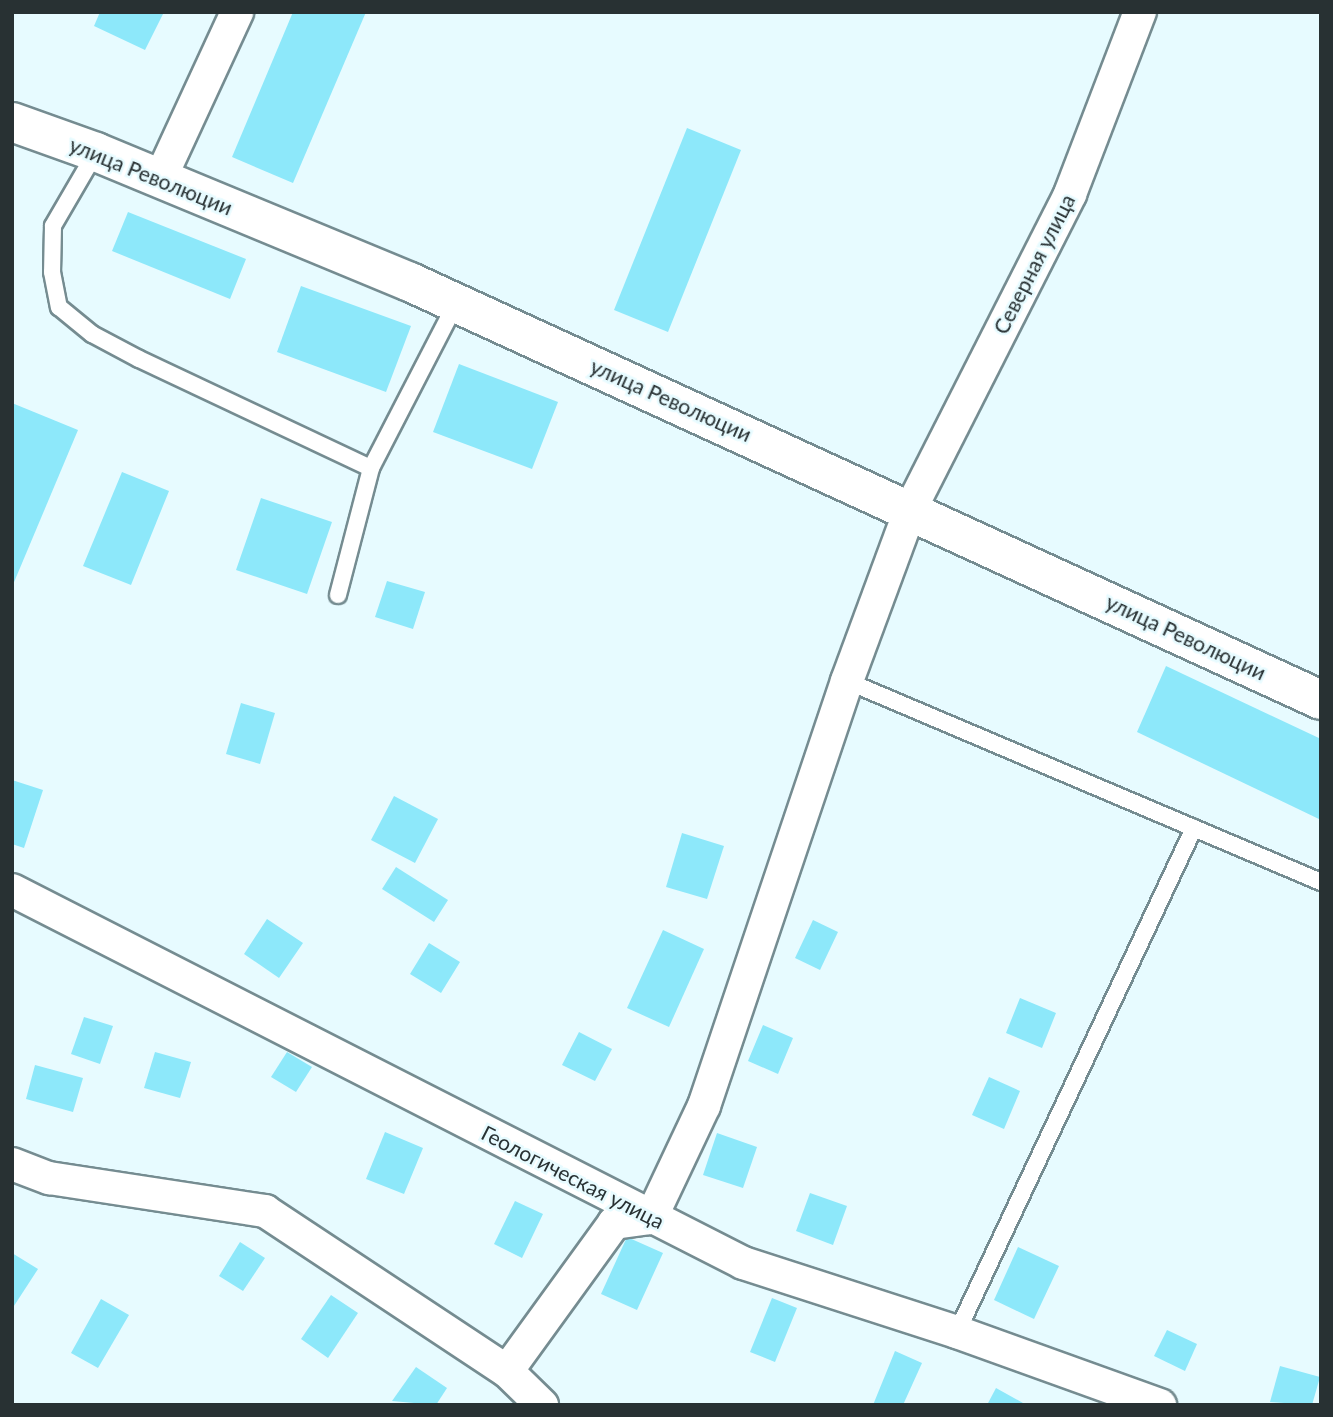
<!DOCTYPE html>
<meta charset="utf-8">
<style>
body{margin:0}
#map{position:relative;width:1333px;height:1417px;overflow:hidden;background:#e7fbff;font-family:Lato,sans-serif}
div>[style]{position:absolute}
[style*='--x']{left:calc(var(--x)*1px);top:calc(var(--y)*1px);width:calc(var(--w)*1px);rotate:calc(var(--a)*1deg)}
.building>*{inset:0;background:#8de8fa}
.roads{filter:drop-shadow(2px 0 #758c91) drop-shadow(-2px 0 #758c91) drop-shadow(0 2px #758c91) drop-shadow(0 -2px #758c91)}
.lane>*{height:16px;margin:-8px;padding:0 8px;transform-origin:8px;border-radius:8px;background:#fff}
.street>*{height:32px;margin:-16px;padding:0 16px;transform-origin:16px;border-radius:16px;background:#fff}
.secondary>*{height:38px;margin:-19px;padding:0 19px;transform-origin:19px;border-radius:19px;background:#fff}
span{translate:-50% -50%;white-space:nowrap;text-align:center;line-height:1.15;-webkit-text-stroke:5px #e7fbff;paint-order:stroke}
.street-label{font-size:21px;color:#283133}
.frame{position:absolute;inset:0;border:14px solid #283133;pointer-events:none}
</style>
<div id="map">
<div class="building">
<i style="clip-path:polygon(100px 12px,164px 12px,145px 50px,94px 26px)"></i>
<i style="clip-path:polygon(293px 12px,366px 12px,293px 183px,232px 157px)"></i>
<i style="clip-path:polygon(687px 128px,741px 150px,668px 332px,614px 310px)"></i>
<i style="clip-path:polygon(128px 212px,246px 259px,230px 299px,112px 251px)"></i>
<i style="clip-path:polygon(301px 286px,411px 326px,386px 392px,277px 352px)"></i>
<i style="clip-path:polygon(459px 364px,558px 402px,532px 469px,433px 432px)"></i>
<i style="clip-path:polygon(12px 403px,78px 430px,12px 587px)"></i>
<i style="clip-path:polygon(122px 472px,169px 491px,131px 585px,83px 566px)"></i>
<i style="clip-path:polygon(261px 498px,332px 522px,307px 594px,236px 570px)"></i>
<i style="clip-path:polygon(387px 581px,425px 592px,413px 629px,375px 617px)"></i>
<i style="clip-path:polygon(1166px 666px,1321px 739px,1321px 820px,1137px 732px)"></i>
<i style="clip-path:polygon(241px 703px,275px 713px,260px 764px,226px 754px)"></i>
<i style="clip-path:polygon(12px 780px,43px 790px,24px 848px,12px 844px)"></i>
<i style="clip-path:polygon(394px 796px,438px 819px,415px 863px,371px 840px)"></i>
<i style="clip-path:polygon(682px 833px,724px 846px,707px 899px,666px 887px)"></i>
<i style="clip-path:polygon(396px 867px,448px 900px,434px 922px,382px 889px)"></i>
<i style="clip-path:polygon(267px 919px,303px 943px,279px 978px,244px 954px)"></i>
<i style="clip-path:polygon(813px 920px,838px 932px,820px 970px,795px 958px)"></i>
<i style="clip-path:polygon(663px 930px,704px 949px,669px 1027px,627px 1008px)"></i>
<i style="clip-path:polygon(429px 943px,460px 962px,441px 993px,410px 974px)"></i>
<i style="clip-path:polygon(1020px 998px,1056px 1013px,1042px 1048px,1006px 1033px)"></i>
<i style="clip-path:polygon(84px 1017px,113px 1026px,100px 1064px,71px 1054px)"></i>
<i style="clip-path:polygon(763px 1025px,793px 1038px,778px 1074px,748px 1061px)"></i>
<i style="clip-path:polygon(579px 1032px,612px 1049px,595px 1081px,562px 1065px)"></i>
<i style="clip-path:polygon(155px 1052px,191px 1062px,180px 1098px,144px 1088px)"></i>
<i style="clip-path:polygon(287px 1052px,312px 1067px,296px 1092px,271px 1077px)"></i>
<i style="clip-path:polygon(35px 1065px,83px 1078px,73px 1112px,26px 1099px)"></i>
<i style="clip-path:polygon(989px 1077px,1020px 1091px,1004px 1129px,972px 1115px)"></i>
<i style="clip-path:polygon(385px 1132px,423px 1148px,404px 1194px,366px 1179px)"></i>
<i style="clip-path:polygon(717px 1133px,757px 1147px,743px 1188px,703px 1175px)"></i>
<i style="clip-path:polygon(810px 1193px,847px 1206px,833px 1245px,796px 1231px)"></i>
<i style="clip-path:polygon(515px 1201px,543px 1214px,522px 1258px,494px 1244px)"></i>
<i style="clip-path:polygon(627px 1237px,663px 1253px,637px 1310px,601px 1294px)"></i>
<i style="clip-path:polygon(240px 1242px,265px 1258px,243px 1291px,219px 1276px)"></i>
<i style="clip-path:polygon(1018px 1247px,1059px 1266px,1034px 1319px,994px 1300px)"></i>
<i style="clip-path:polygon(12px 1253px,38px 1269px,12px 1309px)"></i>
<i style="clip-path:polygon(331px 1295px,358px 1313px,328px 1358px,301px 1339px)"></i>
<i style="clip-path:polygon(772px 1298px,797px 1308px,775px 1362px,750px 1352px)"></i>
<i style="clip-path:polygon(101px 1299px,129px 1315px,98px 1368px,71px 1353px)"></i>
<i style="clip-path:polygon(1167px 1330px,1197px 1344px,1185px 1371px,1154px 1356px)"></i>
<i style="clip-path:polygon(895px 1351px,922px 1363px,903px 1405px,873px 1405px)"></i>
<i style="clip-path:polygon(1280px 1366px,1320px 1377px,1312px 1405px,1270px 1402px)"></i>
<i style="clip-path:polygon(416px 1367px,447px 1388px,436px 1405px,392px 1401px)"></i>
<i style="clip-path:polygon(996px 1388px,1023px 1403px,1022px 1405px,987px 1405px)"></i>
</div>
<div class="roads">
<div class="lane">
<i style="--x:96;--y:152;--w:86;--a:120.2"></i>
<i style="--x:53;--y:226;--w:46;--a:91.2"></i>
<i style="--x:52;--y:272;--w:36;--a:79"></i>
<i style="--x:59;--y:307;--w:43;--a:39.3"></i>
<i style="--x:92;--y:334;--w:53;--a:28"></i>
<i style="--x:139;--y:359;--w:256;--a:25.2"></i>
<i style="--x:371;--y:468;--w:186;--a:-62.7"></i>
<i style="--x:338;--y:595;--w:131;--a:-75.4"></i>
<i style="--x:847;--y:681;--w:515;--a:22.98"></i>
<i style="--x:957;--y:1332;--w:557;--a:-64.82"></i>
</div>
<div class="street">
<i style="--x:160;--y:179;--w:184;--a:-65.2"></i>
<i style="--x:12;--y:890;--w:821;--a:27.03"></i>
<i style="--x:743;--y:1263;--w:225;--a:17.9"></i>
<i style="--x:957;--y:1332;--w:216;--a:19.8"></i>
<i style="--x:12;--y:1164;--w:40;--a:21"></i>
<i style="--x:49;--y:1178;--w:219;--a:8.7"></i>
<i style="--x:265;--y:1211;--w:290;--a:33.5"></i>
<i style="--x:507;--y:1371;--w:183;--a:-54.1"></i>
<i style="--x:614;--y:1223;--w:37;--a:-8"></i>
<i style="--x:651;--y:1218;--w:124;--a:-64.7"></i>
<i style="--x:704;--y:1106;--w:448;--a:-71.4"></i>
<i style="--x:847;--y:681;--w:184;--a:-69.7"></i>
<i style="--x:911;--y:508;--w:352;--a:-63.1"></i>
<i style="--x:1070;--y:194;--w:195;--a:-69"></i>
<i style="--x:507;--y:1371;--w:49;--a:44.2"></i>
</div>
<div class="secondary">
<i style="--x:12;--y:122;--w:89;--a:19.7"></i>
<i style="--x:96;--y:152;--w:340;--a:22.5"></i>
<i style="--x:410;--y:282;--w:1002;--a:24.65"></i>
</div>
</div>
<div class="street-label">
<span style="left:151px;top:176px;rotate:22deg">улица Революции</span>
<span style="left:1034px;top:264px;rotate:-63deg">Северная улица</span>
<span style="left:671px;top:400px;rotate:24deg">улица Революции</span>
<span style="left:1186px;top:637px;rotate:25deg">улица Революции</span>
<span style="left:573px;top:1177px;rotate:27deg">Геологическая улица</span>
</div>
<div class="frame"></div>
</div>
